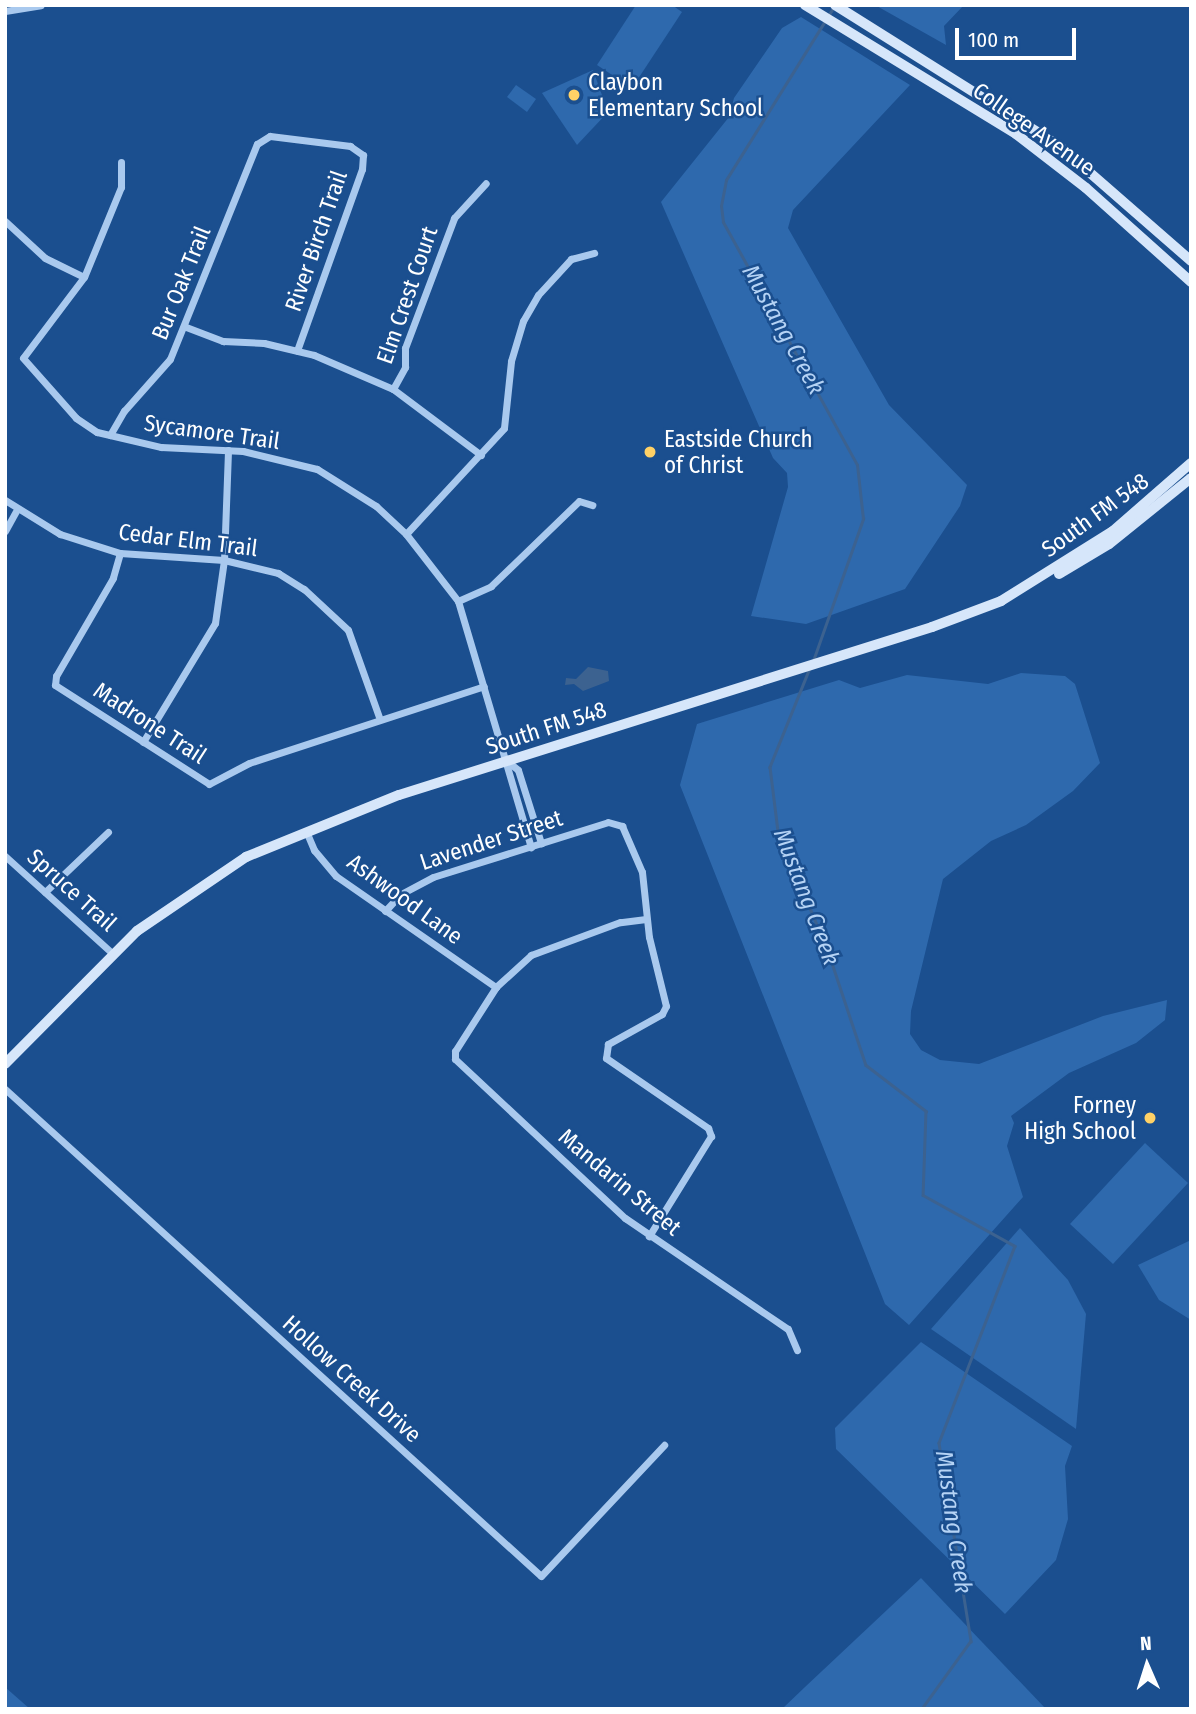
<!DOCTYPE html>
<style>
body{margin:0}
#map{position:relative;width:1196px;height:1714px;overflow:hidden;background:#1b4f8f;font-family:"Fira Sans Condensed",sans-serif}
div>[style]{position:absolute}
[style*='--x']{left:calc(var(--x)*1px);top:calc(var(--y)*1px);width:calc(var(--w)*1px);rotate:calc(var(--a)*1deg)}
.green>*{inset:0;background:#2e69ad}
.water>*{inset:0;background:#3c6290}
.stream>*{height:2.5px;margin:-1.25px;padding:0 1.25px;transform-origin:1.25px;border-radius:1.25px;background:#3c6290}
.street>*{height:7px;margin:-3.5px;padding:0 3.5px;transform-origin:3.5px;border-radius:3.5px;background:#a9c9ee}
.secondary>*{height:10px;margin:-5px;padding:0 5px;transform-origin:5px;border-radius:5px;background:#d6e6fa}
.dots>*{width:19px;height:19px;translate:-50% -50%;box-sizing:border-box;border:4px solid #1b4f8f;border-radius:50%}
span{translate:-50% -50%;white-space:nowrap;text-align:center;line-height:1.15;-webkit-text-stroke:5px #1b4f8f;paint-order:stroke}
.poi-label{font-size:23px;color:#fff}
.left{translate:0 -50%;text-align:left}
.right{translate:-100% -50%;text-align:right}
.street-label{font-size:23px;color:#fff}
.water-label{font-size:24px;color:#b5d3f5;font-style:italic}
.frame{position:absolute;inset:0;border:7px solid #fff;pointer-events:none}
.north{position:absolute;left:1112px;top:1630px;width:70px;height:70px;-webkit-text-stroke:5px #1b4f8f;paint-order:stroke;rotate:357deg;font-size:19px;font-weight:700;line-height:28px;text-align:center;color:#fff}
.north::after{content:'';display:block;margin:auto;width:24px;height:32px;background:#fff;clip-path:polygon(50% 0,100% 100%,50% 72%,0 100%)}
.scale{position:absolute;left:955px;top:28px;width:121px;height:32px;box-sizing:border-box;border:4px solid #fff;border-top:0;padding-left:9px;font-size:21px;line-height:24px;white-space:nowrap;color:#fff;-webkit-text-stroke:5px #1b4f8f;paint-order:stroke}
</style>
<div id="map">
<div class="green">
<i style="clip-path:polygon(636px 5px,672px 5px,682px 12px,632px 88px,597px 65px)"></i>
<i style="clip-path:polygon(875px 5px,964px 5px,944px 26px,946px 45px)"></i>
<i style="clip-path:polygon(801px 17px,910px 85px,793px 210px,788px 228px,889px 405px,967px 485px,960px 506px,905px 589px,806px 624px,751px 616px,788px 487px,787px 473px,773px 458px,661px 202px,729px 117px,734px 98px,782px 28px)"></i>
<i style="clip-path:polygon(593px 70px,608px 112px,577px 145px,542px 93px)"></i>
<i style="clip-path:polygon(516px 85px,536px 99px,527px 112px,507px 97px)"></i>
<i style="clip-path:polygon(1021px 673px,1065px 676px,1075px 684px,1100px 763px,1073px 791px,1026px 825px,991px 841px,943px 879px,911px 1011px,910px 1034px,921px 1050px,940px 1060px,979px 1064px,1103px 1016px,1167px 1000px,1165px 1020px,1136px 1043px,1069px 1073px,1011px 1116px,1014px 1123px,1007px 1146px,1023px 1197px,909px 1325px,885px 1304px,680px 785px,697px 724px,839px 680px,860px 688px,907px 675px,988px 684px)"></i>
<i style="clip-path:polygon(1145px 1143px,1188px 1183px,1113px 1264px,1070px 1224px)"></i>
<i style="clip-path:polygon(1020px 1228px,1068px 1280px,1086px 1314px,1076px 1429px,931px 1329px)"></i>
<i style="clip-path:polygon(1191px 1240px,1191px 1320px,1159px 1300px,1138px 1265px)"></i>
<i style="clip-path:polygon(921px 1342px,1072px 1446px,1065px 1466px,1068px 1519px,1056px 1560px,1005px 1614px,836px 1449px,835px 1428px)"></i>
<i style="clip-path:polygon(921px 1578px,1046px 1709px,782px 1709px,805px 1687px)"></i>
<i style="clip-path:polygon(5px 1687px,30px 1709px,5px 1709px)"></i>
</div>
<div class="water">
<i style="clip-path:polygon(588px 667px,608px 671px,609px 681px,583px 691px,574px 684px,565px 685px,566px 678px,576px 679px)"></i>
</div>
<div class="stream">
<i style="--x:813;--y:661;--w:151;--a:-70.6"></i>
<i style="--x:863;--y:519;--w:54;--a:-96.3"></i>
<i style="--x:857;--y:465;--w:277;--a:-118.9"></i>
<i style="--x:723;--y:222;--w:16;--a:-97"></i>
<i style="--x:721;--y:206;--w:26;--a:-79"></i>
<i style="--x:726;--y:180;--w:203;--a:-58.1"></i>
<i style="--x:810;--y:668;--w:107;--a:112"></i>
<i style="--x:770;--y:767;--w:64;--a:82.9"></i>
<i style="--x:778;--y:831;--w:130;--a:67.4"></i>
<i style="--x:828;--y:951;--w:120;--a:71.6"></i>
<i style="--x:866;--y:1065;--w:76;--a:37.5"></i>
<i style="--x:926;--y:1111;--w:84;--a:92"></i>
<i style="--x:923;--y:1195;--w:105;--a:29"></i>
<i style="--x:1015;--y:1246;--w:211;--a:111.1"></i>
<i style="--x:939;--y:1443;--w:201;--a:80.8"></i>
<i style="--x:971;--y:1641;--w:84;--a:125.8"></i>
</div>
<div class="street">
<i style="--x:5;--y:11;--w:36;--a:-9"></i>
<i style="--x:121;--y:162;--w:25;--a:90"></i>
<i style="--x:121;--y:187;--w:97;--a:112.3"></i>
<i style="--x:84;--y:277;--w:101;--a:127"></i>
<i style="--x:23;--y:358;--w:80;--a:48.5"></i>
<i style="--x:76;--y:418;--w:25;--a:34"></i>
<i style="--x:97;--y:432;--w:66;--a:13.2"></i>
<i style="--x:161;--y:447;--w:82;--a:2.8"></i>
<i style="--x:243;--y:451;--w:76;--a:13.7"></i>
<i style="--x:317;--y:469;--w:70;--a:32.1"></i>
<i style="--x:376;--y:506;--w:41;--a:43"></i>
<i style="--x:406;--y:534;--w:85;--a:52.2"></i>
<i style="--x:458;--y:601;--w:257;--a:73.5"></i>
<i style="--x:5;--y:221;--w:54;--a:42.8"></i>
<i style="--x:45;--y:258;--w:43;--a:26"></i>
<i style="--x:186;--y:327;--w:40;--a:21"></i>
<i style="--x:223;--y:341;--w:41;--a:2.8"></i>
<i style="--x:264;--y:343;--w:51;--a:13.5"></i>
<i style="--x:314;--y:355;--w:86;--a:23.3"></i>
<i style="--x:393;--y:389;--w:110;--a:36.9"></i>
<i style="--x:393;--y:389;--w:25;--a:-61"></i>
<i style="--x:405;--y:367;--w:19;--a:-90"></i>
<i style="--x:405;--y:348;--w:139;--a:-69.3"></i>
<i style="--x:454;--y:218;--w:47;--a:-47.6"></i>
<i style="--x:110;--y:435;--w:28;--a:-60"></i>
<i style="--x:124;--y:411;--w:69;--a:-48.5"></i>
<i style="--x:170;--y:359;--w:232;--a:-68"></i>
<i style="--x:257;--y:144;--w:15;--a:-32"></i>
<i style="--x:270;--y:136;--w:81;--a:7.1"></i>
<i style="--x:350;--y:146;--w:16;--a:35"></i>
<i style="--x:363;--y:155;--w:14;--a:94"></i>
<i style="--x:362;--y:169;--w:193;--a:109.7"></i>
<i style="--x:5;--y:500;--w:65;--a:31.7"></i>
<i style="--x:60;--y:534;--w:63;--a:17.6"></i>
<i style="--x:120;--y:553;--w:104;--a:3.9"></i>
<i style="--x:224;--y:560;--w:56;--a:13.5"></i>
<i style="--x:278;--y:573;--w:31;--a:32"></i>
<i style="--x:304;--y:589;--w:60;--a:43"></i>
<i style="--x:348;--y:630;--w:92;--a:70.4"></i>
<i style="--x:5;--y:531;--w:23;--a:-61"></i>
<i style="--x:406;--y:534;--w:144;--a:-47.2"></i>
<i style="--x:504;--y:428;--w:67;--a:-84"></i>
<i style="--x:511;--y:361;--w:42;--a:-73.3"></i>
<i style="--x:523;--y:321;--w:30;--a:-60"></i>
<i style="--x:538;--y:295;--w:49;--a:-47.5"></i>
<i style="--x:571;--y:259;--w:24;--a:-15"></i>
<i style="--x:120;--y:553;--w:26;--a:106"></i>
<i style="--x:113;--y:578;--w:113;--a:120.2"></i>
<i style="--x:56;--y:676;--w:9;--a:96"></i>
<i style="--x:55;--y:685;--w:183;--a:32.7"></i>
<i style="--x:209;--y:784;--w:45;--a:-27.7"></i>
<i style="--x:249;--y:763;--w:247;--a:-18.1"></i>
<i style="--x:458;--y:601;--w:36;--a:-24"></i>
<i style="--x:491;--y:586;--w:122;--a:-44"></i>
<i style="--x:579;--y:501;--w:14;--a:17"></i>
<i style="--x:143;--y:742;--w:139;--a:-58.8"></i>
<i style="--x:215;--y:623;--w:64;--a:-81.9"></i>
<i style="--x:224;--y:560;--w:110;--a:-87.9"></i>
<i style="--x:507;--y:761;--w:14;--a:39"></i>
<i style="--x:518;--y:770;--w:77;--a:72.5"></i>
<i style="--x:306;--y:831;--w:21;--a:67"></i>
<i style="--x:314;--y:850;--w:34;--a:50"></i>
<i style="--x:336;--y:876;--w:195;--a:34.8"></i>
<i style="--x:5;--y:856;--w:144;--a:42.2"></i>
<i style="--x:45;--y:892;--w:87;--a:-43.6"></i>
<i style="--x:385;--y:911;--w:23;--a:-47"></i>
<i style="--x:401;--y:894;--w:36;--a:-28"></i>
<i style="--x:433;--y:877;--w:183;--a:-17.4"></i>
<i style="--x:608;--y:822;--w:15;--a:16"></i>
<i style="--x:622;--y:826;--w:50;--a:66.5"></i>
<i style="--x:642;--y:872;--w:65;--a:83.9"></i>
<i style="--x:649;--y:937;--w:71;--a:76.2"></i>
<i style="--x:666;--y:1006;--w:9;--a:117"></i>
<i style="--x:662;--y:1014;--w:62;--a:150.9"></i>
<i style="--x:608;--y:1044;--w:14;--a:98"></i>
<i style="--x:606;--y:1058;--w:124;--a:34.5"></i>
<i style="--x:708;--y:1128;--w:9;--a:69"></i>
<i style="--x:711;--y:1136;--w:118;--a:121.8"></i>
<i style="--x:646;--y:919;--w:26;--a:173"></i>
<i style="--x:620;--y:922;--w:95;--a:159.7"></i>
<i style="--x:531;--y:955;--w:47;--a:137.6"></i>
<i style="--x:496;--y:987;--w:76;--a:122.6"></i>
<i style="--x:455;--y:1051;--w:8;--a:90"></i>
<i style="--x:455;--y:1059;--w:233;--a:43.1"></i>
<i style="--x:625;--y:1218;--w:197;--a:34.3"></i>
<i style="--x:788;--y:1329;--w:23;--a:67"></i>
<i style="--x:5;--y:1089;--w:724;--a:42.26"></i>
<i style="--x:541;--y:1576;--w:180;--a:-46.8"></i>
</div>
<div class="secondary">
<i style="--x:805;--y:5;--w:247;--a:31.4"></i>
<i style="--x:1016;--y:134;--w:88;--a:37.6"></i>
<i style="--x:1086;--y:188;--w:141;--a:41.8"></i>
<i style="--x:835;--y:5;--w:262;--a:32.1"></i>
<i style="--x:1057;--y:144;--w:178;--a:41.1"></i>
<i style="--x:1059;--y:574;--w:58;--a:-31"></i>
<i style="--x:1109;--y:544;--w:105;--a:-38.8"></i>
<i style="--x:5;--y:1064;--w:187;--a:-45.2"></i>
<i style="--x:137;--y:931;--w:132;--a:-34.2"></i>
<i style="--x:246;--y:857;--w:165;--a:-22.1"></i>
<i style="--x:399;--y:795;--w:559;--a:-17.49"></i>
<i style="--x:932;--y:627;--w:74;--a:-20.6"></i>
<i style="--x:1001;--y:601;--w:132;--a:-32"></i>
<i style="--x:1113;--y:531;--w:103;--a:-41.1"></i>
</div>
<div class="dots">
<i style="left:574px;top:95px;background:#ffd166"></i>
<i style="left:650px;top:452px;background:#ffd166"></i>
<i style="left:1150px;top:1118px;background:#ffd166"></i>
</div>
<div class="poi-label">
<span class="left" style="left:588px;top:95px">Claybon<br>Elementary School</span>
<span class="left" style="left:664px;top:452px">Eastside Church<br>of Christ</span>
<span class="right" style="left:1136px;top:1118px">Forney<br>High School</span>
</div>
<div class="street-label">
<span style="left:1034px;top:129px;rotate:35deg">College Avenue</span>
<span style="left:316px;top:241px;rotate:-71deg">River Birch Trail</span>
<span style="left:181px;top:283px;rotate:-68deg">Bur Oak Trail</span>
<span style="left:407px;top:295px;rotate:-71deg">Elm Crest Court</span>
<span style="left:212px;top:432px;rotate:8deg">Sycamore Trail</span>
<span style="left:1095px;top:515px;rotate:-36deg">South FM 548</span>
<span style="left:188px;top:540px;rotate:7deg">Cedar Elm Trail</span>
<span style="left:150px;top:723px;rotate:33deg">Madrone Trail</span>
<span style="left:546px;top:728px;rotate:-18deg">South FM 548</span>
<span style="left:491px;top:840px;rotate:-18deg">Lavender Street</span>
<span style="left:72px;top:890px;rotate:42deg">Spruce Trail</span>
<span style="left:405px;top:899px;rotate:36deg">Ashwood Lane</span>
<span style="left:620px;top:1182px;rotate:40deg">Mandarin Street</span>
<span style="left:352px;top:1379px;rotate:42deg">Hollow Creek Drive</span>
</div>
<div class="water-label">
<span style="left:783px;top:330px;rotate:61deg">Mustang Creek</span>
<span style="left:806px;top:897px;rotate:69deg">Mustang Creek</span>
<span style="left:953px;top:1522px;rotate:82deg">Mustang Creek</span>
</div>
<div class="frame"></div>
<div class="north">N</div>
<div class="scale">100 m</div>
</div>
